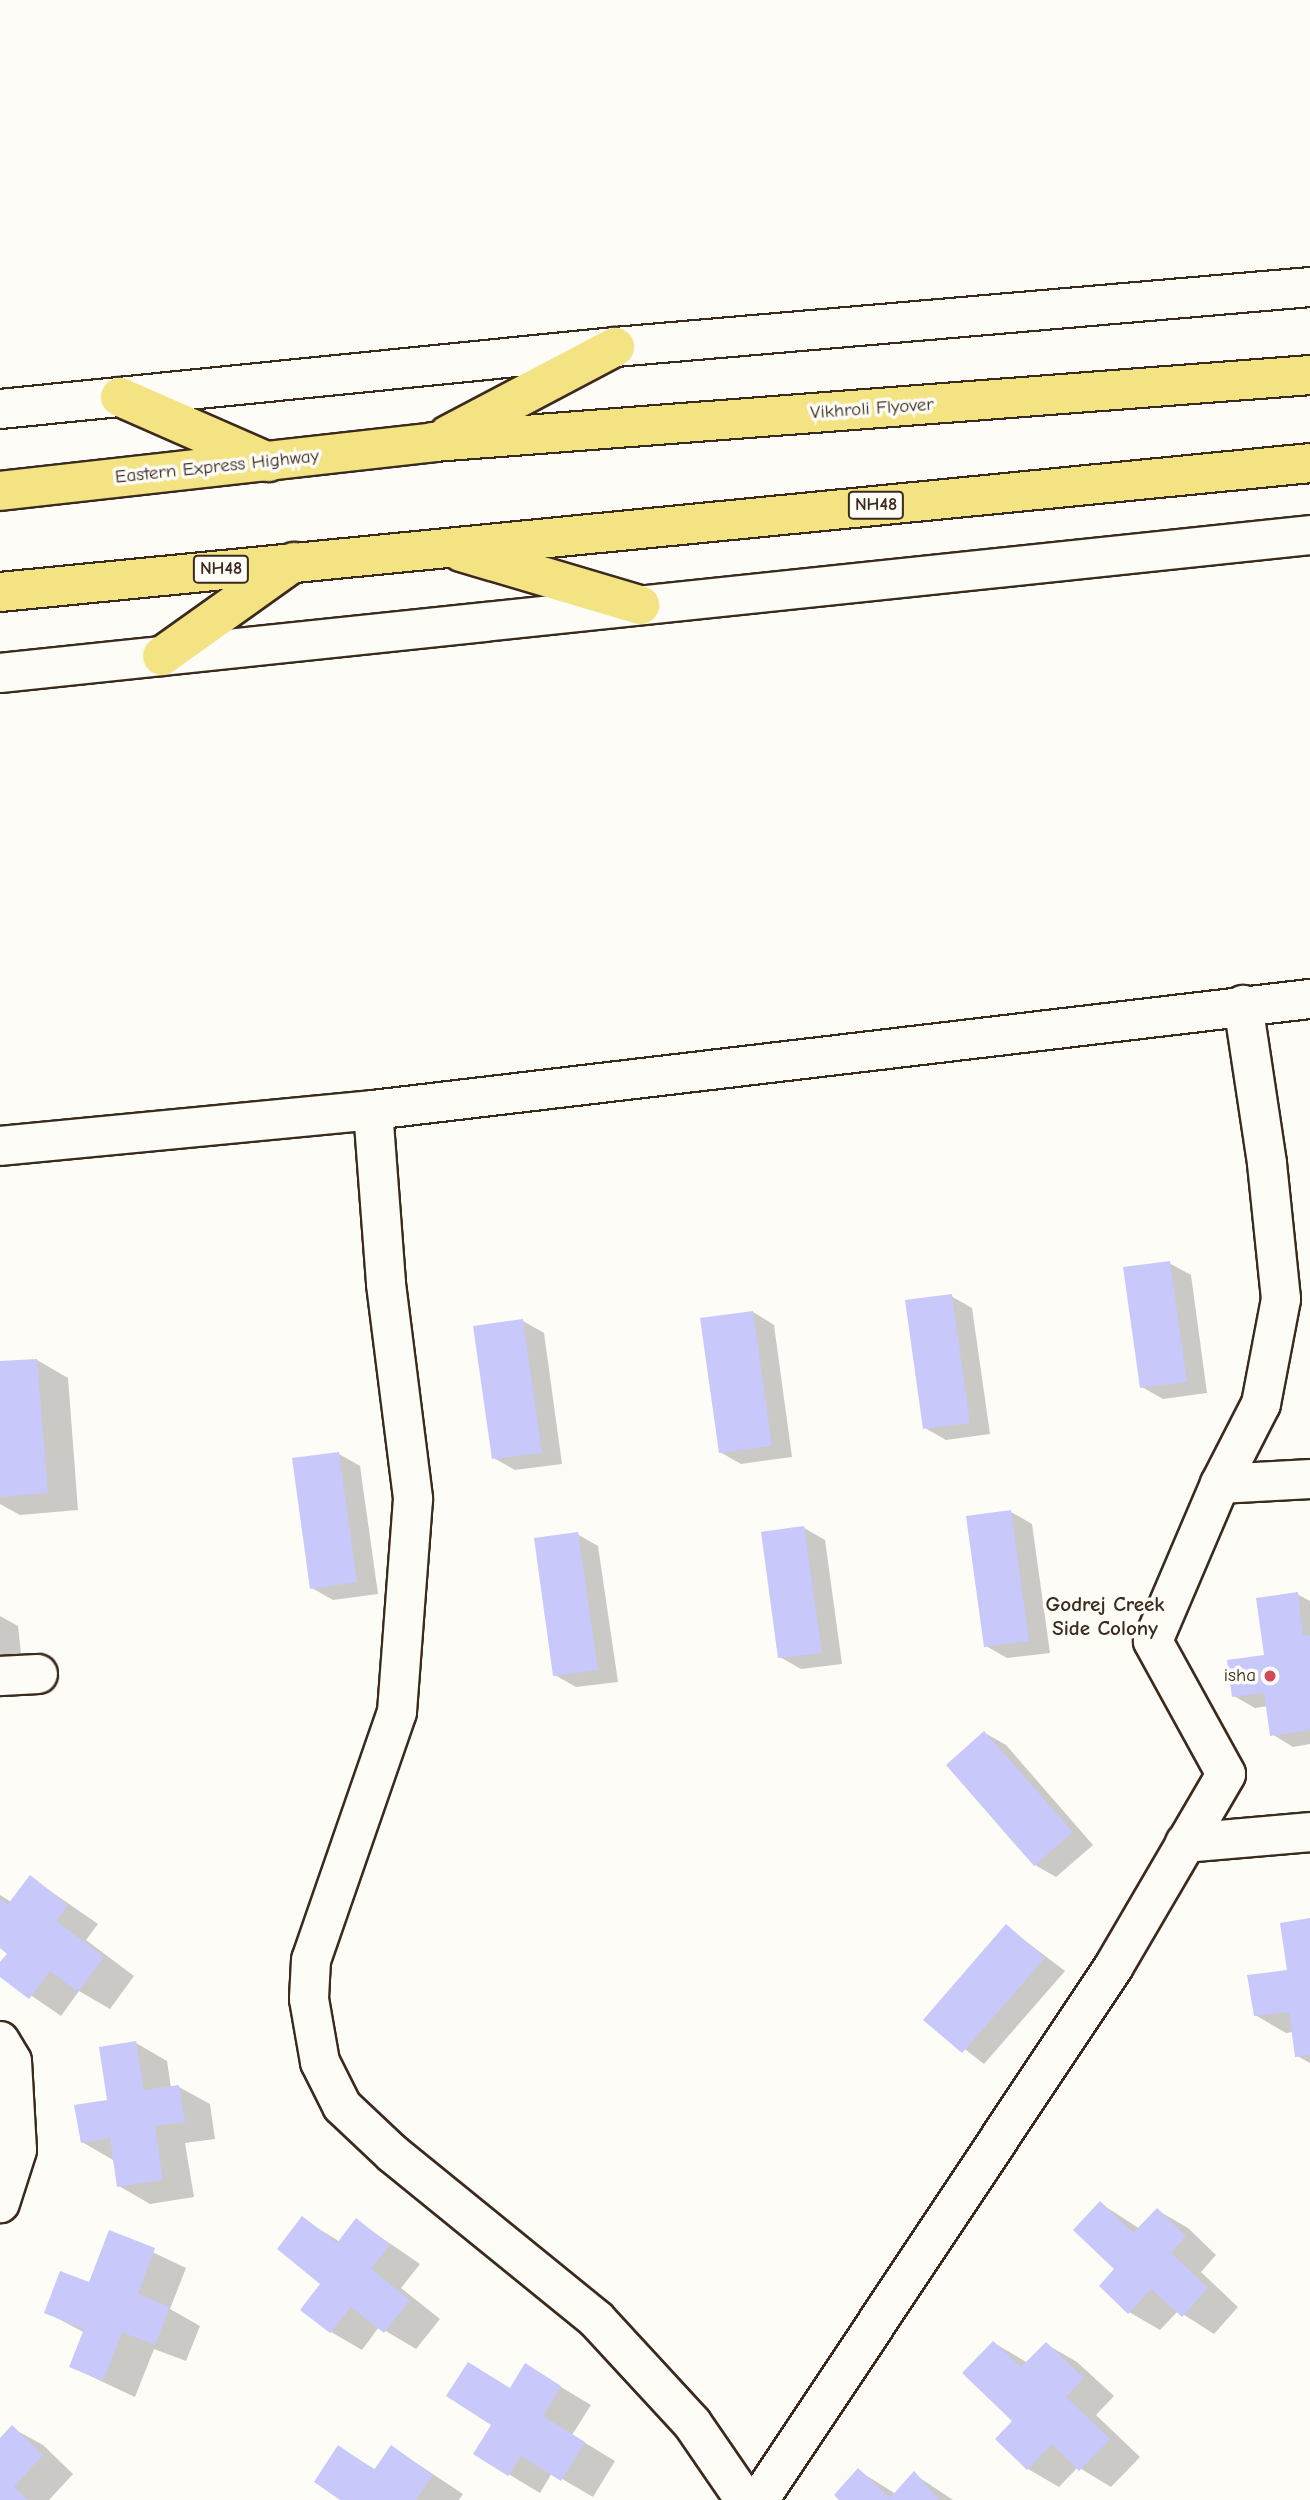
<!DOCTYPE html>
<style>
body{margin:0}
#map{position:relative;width:1310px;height:2500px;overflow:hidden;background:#fdfcf7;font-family:"Comic Neue",sans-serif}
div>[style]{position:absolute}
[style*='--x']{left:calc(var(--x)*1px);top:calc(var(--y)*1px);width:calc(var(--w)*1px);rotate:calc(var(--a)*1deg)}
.shadow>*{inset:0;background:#0003}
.building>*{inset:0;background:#c9c8fa}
.roads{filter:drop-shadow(2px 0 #3b2a1e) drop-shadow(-2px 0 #3b2a1e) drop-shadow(0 2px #3b2a1e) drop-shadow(0 -2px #3b2a1e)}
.minor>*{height:38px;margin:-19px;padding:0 19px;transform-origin:19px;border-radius:19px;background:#fdfcf7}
.highway>*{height:38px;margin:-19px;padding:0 19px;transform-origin:19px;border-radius:19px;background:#f4e382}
.dots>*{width:19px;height:19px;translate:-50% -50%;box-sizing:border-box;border:4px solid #fdfcf7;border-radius:50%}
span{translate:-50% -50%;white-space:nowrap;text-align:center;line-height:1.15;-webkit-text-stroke:7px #fdfcf7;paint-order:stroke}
.shield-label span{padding:2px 5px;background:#fdfcf7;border:2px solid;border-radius:5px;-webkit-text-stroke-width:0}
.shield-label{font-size:18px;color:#3b2a1e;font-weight:700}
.street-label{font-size:19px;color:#3b2a1e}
.poi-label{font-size:19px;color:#3b2a1e}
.right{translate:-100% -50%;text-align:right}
.neighbourhood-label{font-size:21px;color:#3b2a1e;font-weight:700}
</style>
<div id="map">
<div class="shadow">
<i style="clip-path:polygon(1169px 1263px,1191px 1275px,1207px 1393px,1163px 1399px,1142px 1387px)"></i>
<i style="clip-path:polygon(951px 1296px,972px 1308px,990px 1434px,946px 1440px,925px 1428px)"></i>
<i style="clip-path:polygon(753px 1312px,774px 1325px,792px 1457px,741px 1464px,720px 1452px)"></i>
<i style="clip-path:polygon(523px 1321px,544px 1333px,562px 1464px,515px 1470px,494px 1458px)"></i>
<i style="clip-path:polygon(37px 1360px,68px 1378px,78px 1510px,20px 1515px,0 1504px,0 1363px)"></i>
<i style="clip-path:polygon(339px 1454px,360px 1466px,378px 1594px,333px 1600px,312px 1588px)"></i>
<i style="clip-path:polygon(1011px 1512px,1032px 1524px,1050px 1653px,1007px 1658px,986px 1646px)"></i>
<i style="clip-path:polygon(804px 1528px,825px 1540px,842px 1664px,801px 1669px,780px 1657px)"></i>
<i style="clip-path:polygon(577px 1534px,598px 1546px,618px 1682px,576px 1687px,555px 1675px)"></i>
<i style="clip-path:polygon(1297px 1594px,1310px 1601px,1310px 1744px,1293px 1747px,1272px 1734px,1268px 1706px,1255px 1708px,1234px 1696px,1266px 1656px)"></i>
<i style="clip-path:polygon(0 1616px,18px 1626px,23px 1672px,0 1674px)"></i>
<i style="clip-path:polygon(985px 1733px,1006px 1745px,1093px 1845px,1056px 1877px,1035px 1865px)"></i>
<i style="clip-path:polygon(30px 1877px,98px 1924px,86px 1940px,134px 1976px,110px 2009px,79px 1991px,61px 2016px,0 1974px,0 1965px,9px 1953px,0 1946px,0 1895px,11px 1902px)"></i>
<i style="clip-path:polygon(1310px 1920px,1310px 2063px,1297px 2056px,1293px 2032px,1286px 2033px,1255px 2015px,1289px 1971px)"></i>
<i style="clip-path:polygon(1006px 1926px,1065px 1971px,984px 2064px,926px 2019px)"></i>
<i style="clip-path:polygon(136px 2043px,167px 2061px,171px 2088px,179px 2087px,210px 2104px,215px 2139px,185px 2143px,194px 2197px,150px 2204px,119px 2186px,113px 2160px,82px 2142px,109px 2101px)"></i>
<i style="clip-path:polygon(1100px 2203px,1140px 2229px,1157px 2210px,1188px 2228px,1216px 2255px,1201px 2272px,1238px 2307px,1214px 2334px,1178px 2311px,1160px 2330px,1129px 2312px)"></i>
<i style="clip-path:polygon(303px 2219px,340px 2242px,357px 2221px,420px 2264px,401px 2288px,440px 2319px,416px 2349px,379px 2327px,362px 2350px,331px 2332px,323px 2284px)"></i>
<i style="clip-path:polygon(110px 2232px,186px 2268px,170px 2309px,200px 2326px,186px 2361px,154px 2349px,135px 2397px,71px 2367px,85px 2333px,46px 2312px,90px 2284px)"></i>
<i style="clip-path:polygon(994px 2343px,1028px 2363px,1046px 2344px,1077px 2362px,1114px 2396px,1096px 2415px,1140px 2457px,1111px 2487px,1078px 2467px,1059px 2487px,1028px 2469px,997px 2439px,1014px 2421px)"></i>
<i style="clip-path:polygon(556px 2384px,591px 2405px,572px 2435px,615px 2461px,593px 2497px,552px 2473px,540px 2493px,475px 2454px,511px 2390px)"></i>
<i style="clip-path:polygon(12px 2428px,43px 2445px,73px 2474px,49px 2500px,0 2500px,0 2441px)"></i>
<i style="clip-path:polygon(339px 2447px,376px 2470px,392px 2447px,463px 2494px,459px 2500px,343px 2500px)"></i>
<i style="clip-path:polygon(859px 2471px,896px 2494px,914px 2474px,953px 2500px,841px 2500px)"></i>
</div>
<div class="building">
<i style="clip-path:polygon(1170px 1261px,1187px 1382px,1140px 1388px,1123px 1267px)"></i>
<i style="clip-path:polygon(952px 1294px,970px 1423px,923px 1429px,905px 1300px)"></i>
<i style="clip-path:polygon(753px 1311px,772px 1446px,719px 1453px,700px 1318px)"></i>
<i style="clip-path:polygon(523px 1319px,542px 1453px,492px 1459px,473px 1326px)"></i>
<i style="clip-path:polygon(37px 1359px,48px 1493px,0 1497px,0 1361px)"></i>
<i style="clip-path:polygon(339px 1452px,357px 1582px,310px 1589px,292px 1458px)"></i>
<i style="clip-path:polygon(1011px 1510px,1029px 1641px,984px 1647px,966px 1516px)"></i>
<i style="clip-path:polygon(804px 1526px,822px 1653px,778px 1658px,761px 1532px)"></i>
<i style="clip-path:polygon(578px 1532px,598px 1670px,553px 1676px,534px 1538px)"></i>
<i style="clip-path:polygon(1298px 1592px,1303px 1636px,1310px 1635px,1310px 1730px,1270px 1736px,1264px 1693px,1232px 1697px,1227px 1660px,1264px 1655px,1256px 1598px)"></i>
<i style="clip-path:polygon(984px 1731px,1073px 1832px,1034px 1866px,946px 1765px)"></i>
<i style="clip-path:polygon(30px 1875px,68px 1905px,56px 1921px,104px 1957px,78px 1992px,50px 1971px,29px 1999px,0 1977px,0 1962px,7px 1954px,0 1948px,0 1898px,8px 1904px)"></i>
<i style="clip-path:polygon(1310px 1918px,1310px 2055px,1295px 2057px,1289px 2012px,1254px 2016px,1247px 1975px,1287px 1970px,1280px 1923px)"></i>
<i style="clip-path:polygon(1006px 1924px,1045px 1958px,962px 2053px,923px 2020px)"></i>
<i style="clip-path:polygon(136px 2041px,144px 2090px,179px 2085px,185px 2122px,155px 2126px,163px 2180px,117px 2187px,110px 2138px,81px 2143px,74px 2105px,107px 2100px,99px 2047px)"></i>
<i style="clip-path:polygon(1100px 2201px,1133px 2233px,1157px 2208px,1186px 2236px,1171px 2253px,1208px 2288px,1182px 2317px,1151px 2289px,1128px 2314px,1099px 2286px,1114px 2269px,1073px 2230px)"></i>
<i style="clip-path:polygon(302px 2216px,337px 2243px,356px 2218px,390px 2245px,371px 2269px,410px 2300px,384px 2333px,351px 2307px,330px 2333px,300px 2310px,320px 2284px,277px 2249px)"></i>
<i style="clip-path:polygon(109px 2230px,155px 2248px,138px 2294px,170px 2307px,155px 2345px,122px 2332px,103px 2381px,69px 2367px,84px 2329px,44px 2313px,60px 2271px,89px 2282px)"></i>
<i style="clip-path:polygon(993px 2341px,1021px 2367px,1046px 2342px,1084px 2378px,1066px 2397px,1110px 2439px,1079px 2471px,1052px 2444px,1027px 2470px,995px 2439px,1012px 2421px,962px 2373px)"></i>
<i style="clip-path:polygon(468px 2362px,510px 2388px,525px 2363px,561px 2386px,543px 2416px,585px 2442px,561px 2481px,521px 2456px,508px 2476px,473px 2454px,491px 2425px,446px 2396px)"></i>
<i style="clip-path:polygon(12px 2425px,43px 2455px,14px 2487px,28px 2500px,0 2500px,0 2438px)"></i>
<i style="clip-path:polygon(338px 2445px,374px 2470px,391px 2445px,433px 2475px,416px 2500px,340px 2500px,314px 2482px)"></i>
<i style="clip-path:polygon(858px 2468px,890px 2498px,914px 2471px,939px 2500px,839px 2500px,834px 2495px)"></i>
</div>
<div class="roads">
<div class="minor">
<i style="--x:0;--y:409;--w:618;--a:-5.76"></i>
<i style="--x:615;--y:347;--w:698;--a:-4.93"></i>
<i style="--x:0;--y:673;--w:1317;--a:-6.01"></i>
<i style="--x:373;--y:1110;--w:174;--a:85.7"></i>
<i style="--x:386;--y:1284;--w:217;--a:82.8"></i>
<i style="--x:413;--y:1499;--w:214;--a:94.3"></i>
<i style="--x:397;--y:1712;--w:262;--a:109.1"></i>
<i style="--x:311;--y:1960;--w:39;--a:93"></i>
<i style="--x:309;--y:1999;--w:64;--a:80.1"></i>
<i style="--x:320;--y:2062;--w:49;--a:63.4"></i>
<i style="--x:342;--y:2106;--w:70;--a:43.3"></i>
<i style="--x:393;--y:2154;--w:262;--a:39.1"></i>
<i style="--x:596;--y:2319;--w:142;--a:47.3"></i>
<i style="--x:692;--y:2423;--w:93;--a:55.5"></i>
<i style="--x:0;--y:1146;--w:375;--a:-5.5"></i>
<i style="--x:373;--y:1110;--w:944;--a:-6.76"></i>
<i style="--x:1220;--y:1484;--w:90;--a:-3.2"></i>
<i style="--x:0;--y:1676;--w:38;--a:-3"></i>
<i style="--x:1185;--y:1843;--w:125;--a:-5"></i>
<i style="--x:0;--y:2041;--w:23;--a:59"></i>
<i style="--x:12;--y:2061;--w:89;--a:86.8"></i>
<i style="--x:17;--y:2150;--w:56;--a:107.8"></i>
<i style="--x:759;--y:2500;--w:641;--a:-56.38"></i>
<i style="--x:1114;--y:1966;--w:222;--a:-59.7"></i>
<i style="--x:1226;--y:1774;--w:152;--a:-118.8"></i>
<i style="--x:1153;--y:1641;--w:171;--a:-66.9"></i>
<i style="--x:1220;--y:1484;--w:90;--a:-62.9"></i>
<i style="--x:1261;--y:1404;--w:107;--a:-79.2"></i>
<i style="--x:1281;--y:1299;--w:137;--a:-95.9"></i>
<i style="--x:1267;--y:1163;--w:160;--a:-98.6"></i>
</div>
<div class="highway">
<i style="--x:120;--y:397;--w:162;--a:23.7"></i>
<i style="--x:448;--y:435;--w:189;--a:-27.8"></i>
<i style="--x:0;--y:491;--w:437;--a:-6.4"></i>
<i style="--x:434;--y:442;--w:879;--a:-4.37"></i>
<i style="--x:461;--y:552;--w:187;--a:16.5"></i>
<i style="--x:0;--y:592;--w:1316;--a:-5.62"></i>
<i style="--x:162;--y:656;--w:162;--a:-35.5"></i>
</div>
</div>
<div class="dots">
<i style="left:1270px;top:1676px;background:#d1495b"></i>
</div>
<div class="shield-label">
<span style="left:876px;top:505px">NH48</span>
<span style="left:221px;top:569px">NH48</span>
</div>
<div class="street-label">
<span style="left:872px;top:409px;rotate:-4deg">Vikhroli Flyover</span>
<span style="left:217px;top:467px;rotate:-6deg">Eastern Express Highway</span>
</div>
<div class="poi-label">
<span class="right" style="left:1256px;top:1676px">isha</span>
</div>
<div class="neighbourhood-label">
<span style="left:1105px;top:1616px">Godrej Creek<br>Side Colony</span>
</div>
</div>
